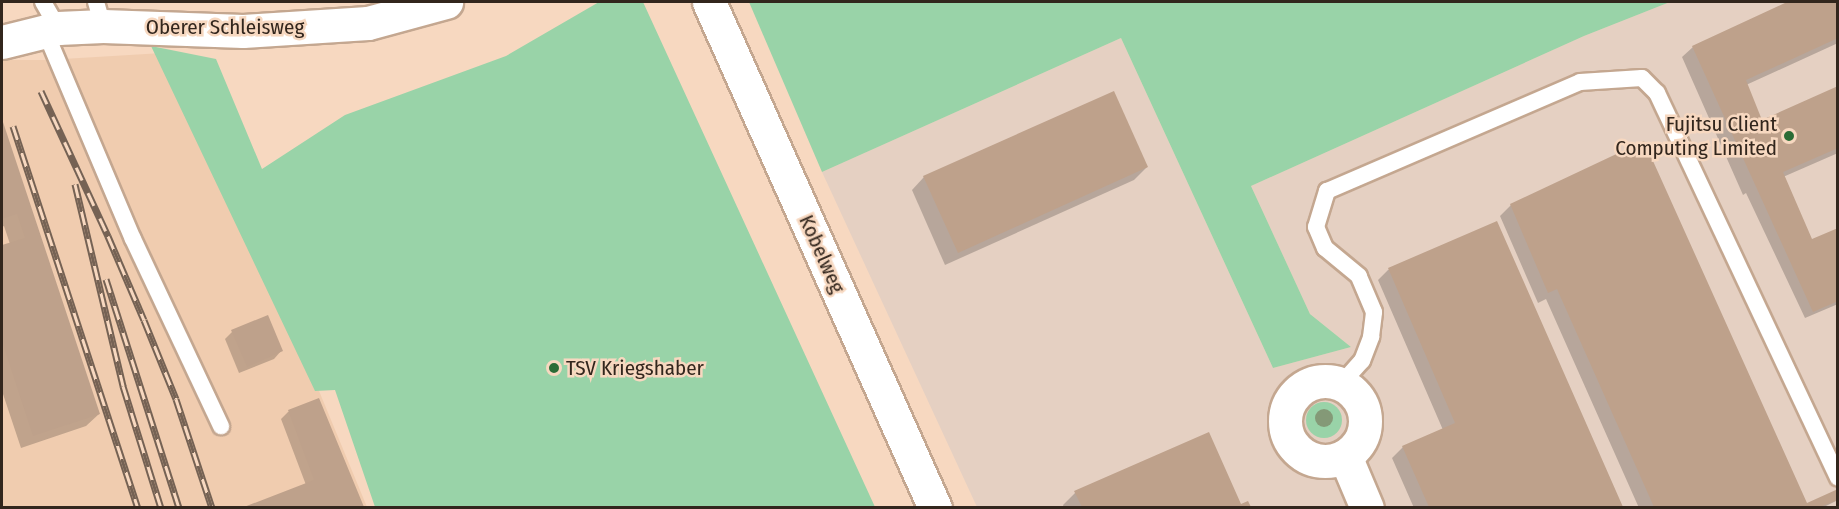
<!DOCTYPE html>
<style>
body{margin:0}
#map{position:relative;width:1839px;height:509px;overflow:hidden;background:#f7d8c0;font-family:"Fira Sans Condensed",sans-serif}
div>[style]{position:absolute}
[style*='--x']{left:calc(var(--x)*1px);top:calc(var(--y)*1px);width:calc(var(--w)*1px);rotate:calc(var(--a)*1deg)}
.commercial>*{inset:0;background:#e5d0c2}
.built>*{inset:0;background:#f0ccaf}
.green>*{inset:0;background:#99d3a8}
.round{border-radius:50%}
.shadow>*{inset:0;background:#0003}
.building>*{inset:0;background:#bea18b}
.roads{filter:drop-shadow(2px 0 #c4a790) drop-shadow(-2px 0 #c4a790) drop-shadow(0 2px #c4a790) drop-shadow(0 -2px #c4a790)}
.lane>*{height:16px;margin:-8px;padding:0 8px;transform-origin:8px;border-radius:8px;background:#fff}
.street>*{height:33px;margin:-16.5px;padding:0 16.5px;transform-origin:16.5px;border-radius:16.5px;background:#fff}
.street>.ring{margin:-16.5px;padding:0;box-sizing:content-box;background:none;border:33px solid #fff;border-radius:50%}
.secondary>*{height:33px;margin:-16.5px;padding:0 16.5px;transform-origin:16.5px;border-radius:16.5px;background:#fff}
.rail>*{height:7px;margin-top:-3.5px;transform-origin:0;background:repeating-linear-gradient(90deg,#f7d8c0 0 14px,#756254 0 28px);box-sizing:border-box;border-block:2px solid #756254}
.trees>*{width:18px;height:18px;margin:-9px;border-radius:50%;background:#849977}
.dots>*{width:16px;height:16px;translate:-50% -50%;box-sizing:border-box;border:3px solid #f7d8c0;border-radius:50%}
span{translate:-50% -50%;white-space:nowrap;text-align:center;line-height:1.15;-webkit-text-stroke:5px #f7d8c0;paint-order:stroke}
.street-label{font-size:21px;color:#32261d}
.poi-label{font-size:21px;color:#32261d}
.right{translate:-100% -50%;text-align:right}
.left{translate:0 -50%;text-align:left}
.frame{position:absolute;inset:0;border:3px solid #32261d;pointer-events:none}
</style>
<div id="map">
<div class="commercial">
<i style="clip-path:polygon(1670px 2px,1837px 2px,1837px 507px,977px 507px,822px 172px,1121px 38px,1273px 368px,1351px 347px,1310px 314px,1251px 186px,1584px 36px)"></i>
</div>
<div class="built">
<i style="clip-path:polygon(179px 52px,367px 507px,2px 508px,2px 60px,46px 60px)"></i>
</div>
<div class="green">
<i style="clip-path:polygon(599px 2px,643px 2px,875px 507px,375px 507px,335px 390px,315px 391px,151px 46px,216px 59px,262px 169px,345px 115px,506px 56px)"></i>
<i style="clip-path:polygon(749px 2px,1670px 2px,1584px 36px,1251px 186px,1310px 314px,1351px 347px,1273px 368px,1121px 38px,822px 172px)"></i>
<i class="round" style="left:1306px;top:402px;width:36px;height:36px"></i>
</div>
<div class="shadow">
<i style="clip-path:polygon(1791px 2px,1838px 2px,1838px 43px,1746px 85px,1761px 122px,1838px 88px,1838px 153px,1783px 177px,1811px 241px,1838px 230px,1838px 304px,1805px 318px,1746px 193px,1743px 195px,1682px 57px,1693px 47px)"></i>
<i style="clip-path:polygon(2px 123px,99px 414px,86px 426px,21px 448px,2px 391px,2px 247px,10px 244px,4px 226px,2px 227px)"></i>
<i style="clip-path:polygon(1147px 167px,1134px 180px,945px 265px,912px 190px,924px 177px)"></i>
<i style="clip-path:polygon(1511px 205px,1806px 506px,1838px 491px,1838px 500px,1822px 508px,1639px 508px,1546px 299px,1538px 303px,1500px 216px)"></i>
<i style="clip-path:polygon(1496px 223px,1621px 508px,1414px 508px,1392px 458px,1403px 447px,1443px 430px,1378px 280px,1388px 270px)"></i>
<i style="clip-path:polygon(232px 332px,281px 351px,274px 359px,239px 373px,225px 339px)"></i>
<i style="clip-path:polygon(319px 400px,361px 508px,247px 508px,306px 485px,281px 419px,288px 412px)"></i>
<i style="clip-path:polygon(1075px 493px,1240px 506px,1247px 503px,1250px 508px,1064px 508px,1063px 505px)"></i>
</div>
<div class="building">
<i style="clip-path:polygon(1787px 2px,1838px 2px,1838px 38px,1746px 80px,1762px 120px,1838px 86px,1838px 148px,1783px 172px,1812px 239px,1838px 228px,1838px 301px,1813px 312px,1692px 46px)"></i>
<i style="clip-path:polygon(1114px 91px,1148px 167px,958px 253px,923px 176px)"></i>
<i style="clip-path:polygon(2px 119px,100px 414px,33px 436px,2px 341px,2px 245px,25px 238px,17px 214px,2px 219px)"></i>
<i style="clip-path:polygon(1644px 141px,1807px 503px,1838px 489px,1838px 500px,1820px 507px,1654px 507px,1557px 289px,1548px 293px,1510px 204px)"></i>
<i style="clip-path:polygon(1497px 221px,1623px 507px,1429px 507px,1402px 446px,1455px 423px,1388px 268px)"></i>
<i style="clip-path:polygon(268px 315px,283px 351px,247px 367px,231px 330px)"></i>
<i style="clip-path:polygon(319px 398px,364px 507px,244px 507px,314px 480px,288px 410px)"></i>
<i style="clip-path:polygon(1209px 432px,1241px 504px,1248px 501px,1251px 507px,1082px 507px,1074px 491px)"></i>
</div>
<div class="roads">
<div class="lane">
<i style="--x:43;--y:2;--w:30;--a:60"></i>
<i style="--x:96;--y:2;--w:25;--a:74"></i>
<i style="--x:45;--y:31;--w:226;--a:67.1"></i>
<i style="--x:133;--y:239;--w:207;--a:64.8"></i>
<i style="--x:1341;--y:384;--w:31;--a:-48"></i>
<i style="--x:1362;--y:361;--w:26;--a:-69"></i>
<i style="--x:1371;--y:337;--w:25;--a:-83"></i>
<i style="--x:1374;--y:312;--w:39;--a:-113"></i>
<i style="--x:1359;--y:276;--w:44;--a:-140.5"></i>
<i style="--x:1325;--y:248;--w:23;--a:-113"></i>
<i style="--x:1316;--y:227;--w:38;--a:-73"></i>
<i style="--x:1327;--y:191;--w:275;--a:-23.3"></i>
<i style="--x:1580;--y:82;--w:62;--a:-3.7"></i>
<i style="--x:1642;--y:78;--w:21;--a:45"></i>
<i style="--x:1657;--y:93;--w:425;--a:64.8"></i>
</div>
<div class="street">
<i style="--x:2;--y:42;--w:58;--a:-14"></i>
<i style="--x:58;--y:28;--w:45;--a:-2.5"></i>
<i style="--x:103;--y:26;--w:140;--a:2"></i>
<i style="--x:243;--y:31;--w:125;--a:-3.7"></i>
<i style="--x:368;--y:23;--w:81;--a:-15.1"></i>
<i class="ring" style="left:1285px;top:381px;width:47px;height:47px"></i>
<i style="--x:1345;--y:456;--w:56;--a:67.1"></i>
</div>
<div class="secondary">
<i style="--x:709;--y:2;--w:554;--a:65.93"></i>
</div>
</div>
<div class="rail">
<i style="--x:41;--y:91;--w:160;--a:65.2"></i>
<i style="--x:108;--y:236;--w:91;--a:66.8"></i>
<i style="--x:144;--y:320;--w:85;--a:67.9"></i>
<i style="--x:176;--y:399;--w:115;--a:71.7"></i>
<i style="--x:13;--y:126;--w:402;--a:71.9"></i>
<i style="--x:75;--y:184;--w:208;--a:76.6"></i>
<i style="--x:123;--y:386;--w:128;--a:72.7"></i>
<i style="--x:106;--y:279;--w:240;--a:72.3"></i>
</div>
<div class="trees">
<i style="left:1324px;top:418px"></i>
</div>
<div class="dots">
<i style="left:1789px;top:136px;background:#2b6c36"></i>
<i style="left:554px;top:368px;background:#2b6c36"></i>
</div>
<div class="street-label">
<span style="left:225px;top:27px">Oberer Schleisweg</span>
<span style="left:822px;top:254px;rotate:66deg">Kobelweg</span>
</div>
<div class="poi-label">
<span class="right" style="left:1777px;top:136px">Fujitsu Client<br>Computing Limited</span>
<span class="left" style="left:566px;top:368px">TSV Kriegshaber</span>
</div>
<div class="frame"></div>
</div>
